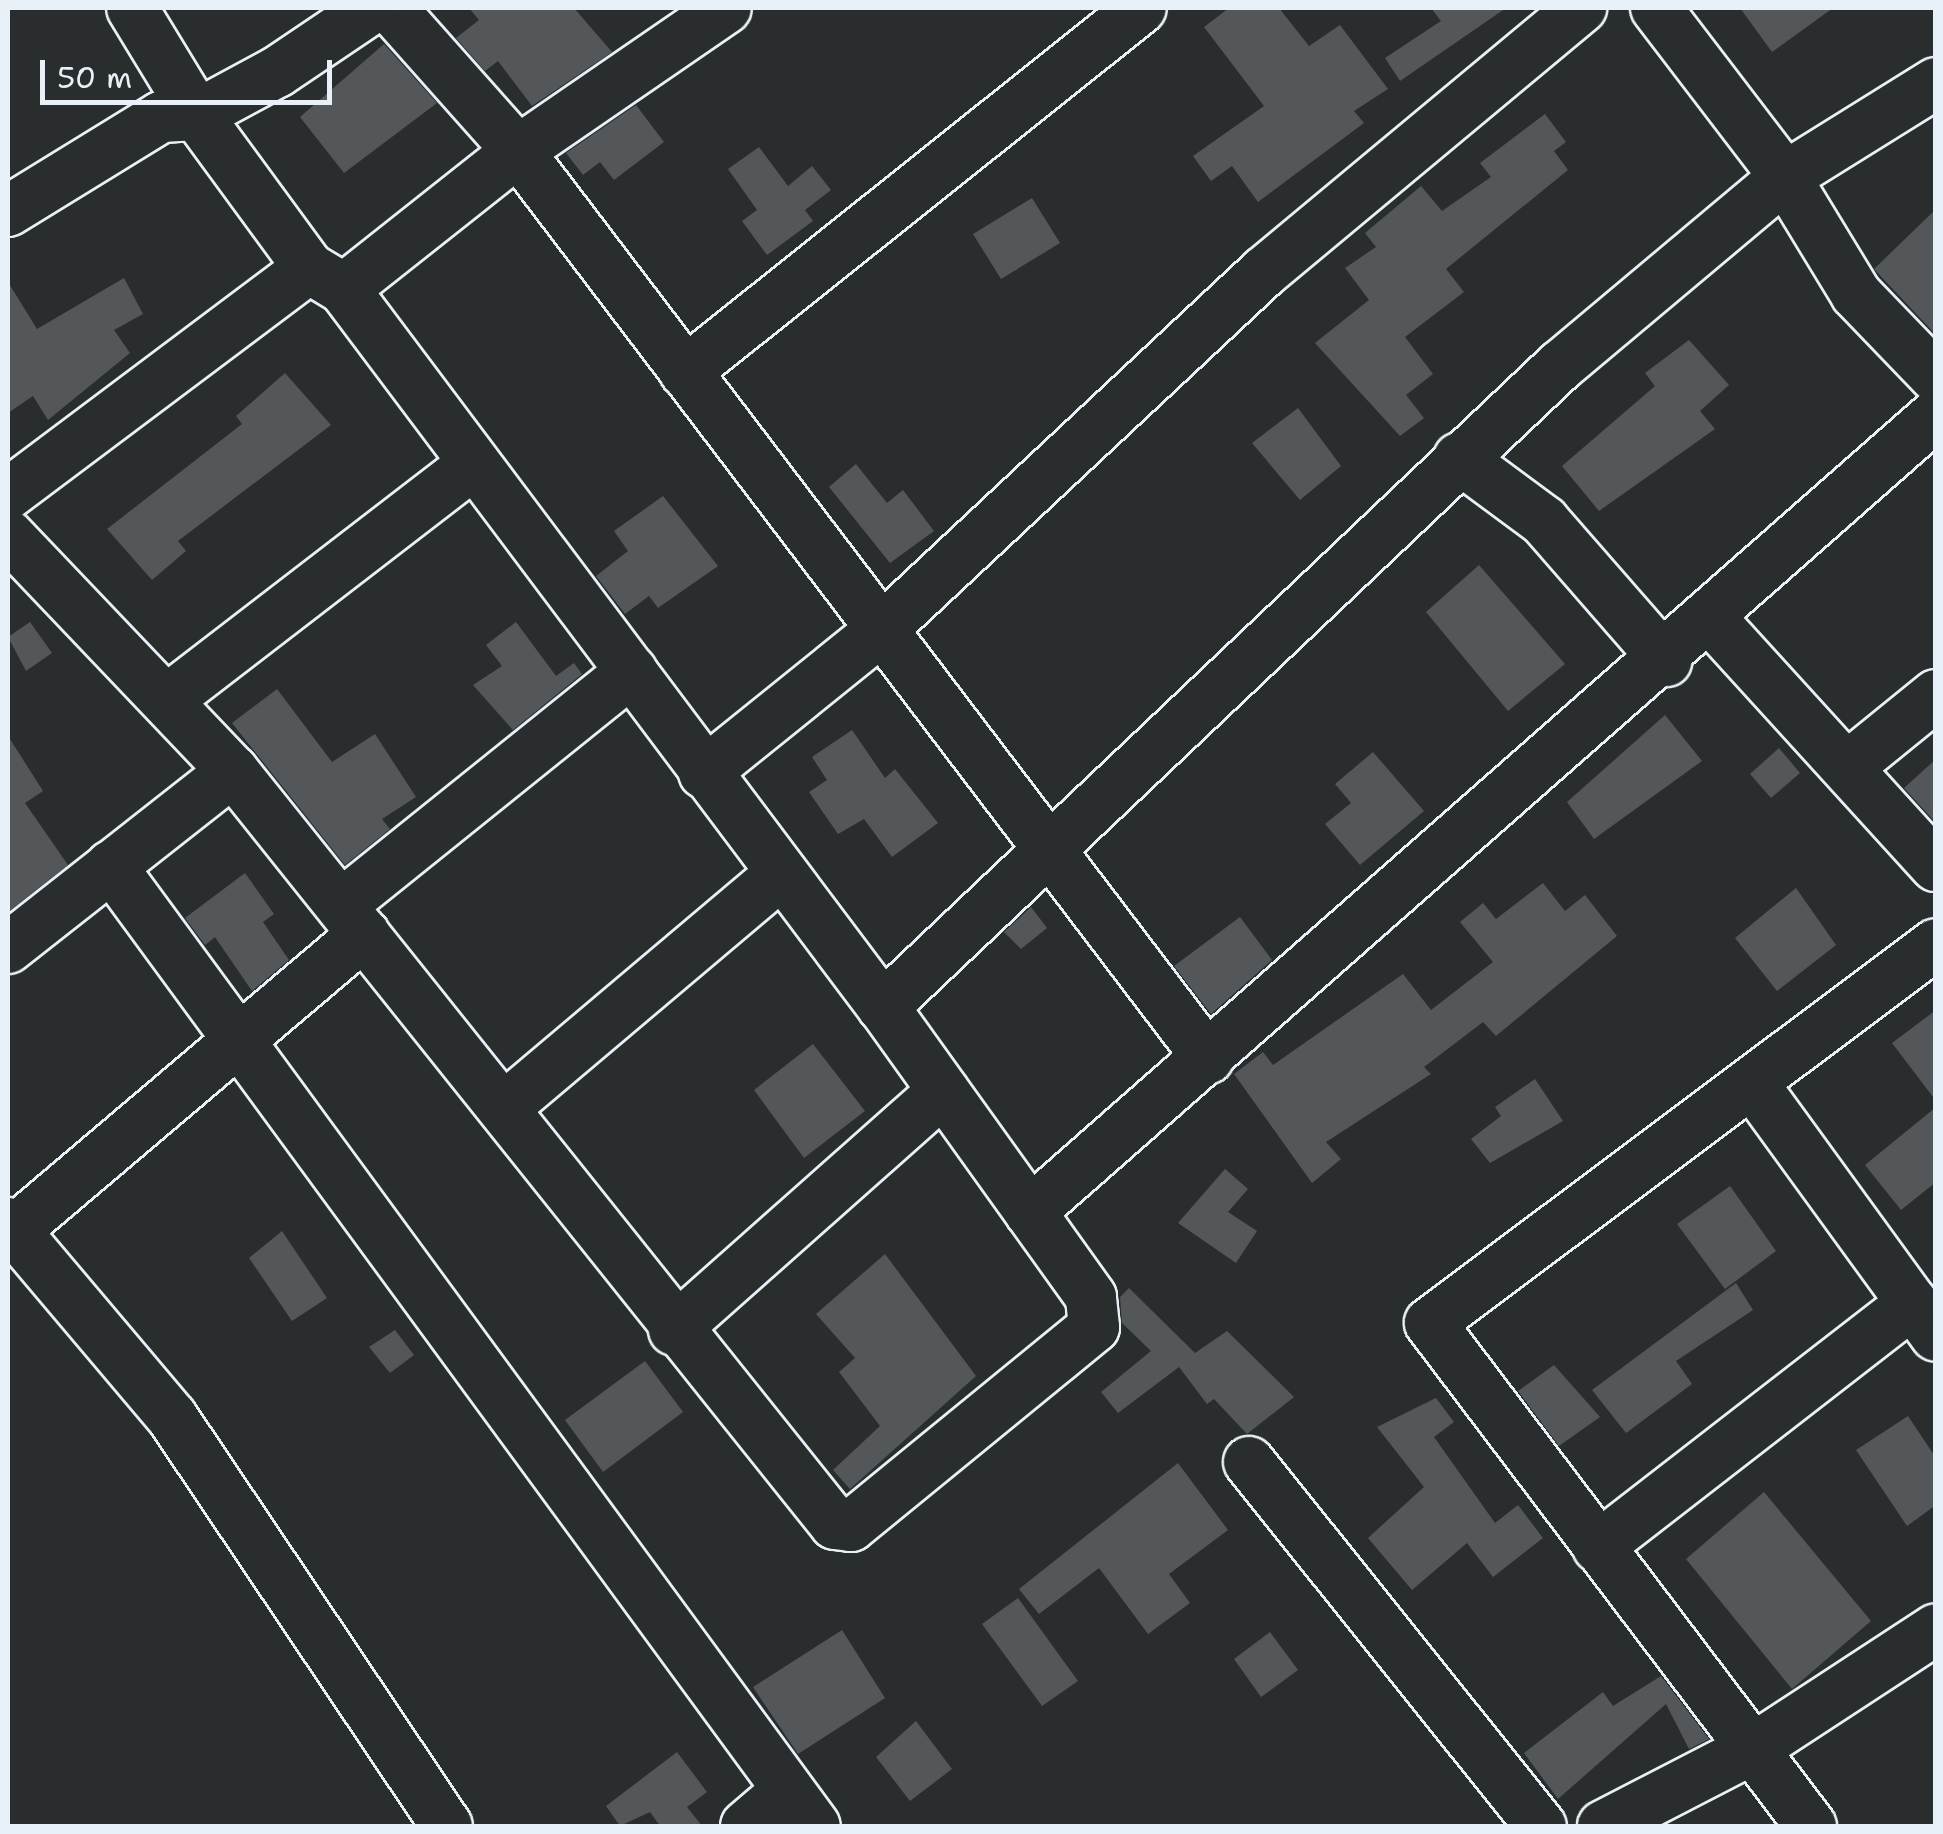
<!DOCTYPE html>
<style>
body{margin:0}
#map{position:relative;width:1943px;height:1834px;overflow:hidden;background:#2a2d2e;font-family:"Shantell Sans",sans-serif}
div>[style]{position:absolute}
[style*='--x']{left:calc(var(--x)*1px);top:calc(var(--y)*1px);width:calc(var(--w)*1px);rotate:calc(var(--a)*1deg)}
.building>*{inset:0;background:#535759}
.roads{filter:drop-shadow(2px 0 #e8f1f8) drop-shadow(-2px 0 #e8f1f8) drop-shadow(0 2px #e8f1f8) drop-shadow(0 -2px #e8f1f8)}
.minor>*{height:50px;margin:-25px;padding:0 25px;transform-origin:25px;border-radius:25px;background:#2a2d2e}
span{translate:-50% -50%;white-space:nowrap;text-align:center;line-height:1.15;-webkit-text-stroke:10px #2a2d2e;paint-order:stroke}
.frame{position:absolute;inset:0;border:10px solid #e8f1f8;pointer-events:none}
.scale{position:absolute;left:40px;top:60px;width:292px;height:45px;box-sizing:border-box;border:5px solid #e8f1f8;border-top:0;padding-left:12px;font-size:30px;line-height:35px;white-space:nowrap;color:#e8f1f8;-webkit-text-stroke:8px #2a2d2e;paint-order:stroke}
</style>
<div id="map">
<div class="building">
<i style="clip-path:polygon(469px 8px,574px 8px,612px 52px,532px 106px,498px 61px,485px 71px,456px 38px,479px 20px)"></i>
<i style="clip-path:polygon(1229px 8px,1279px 8px,1309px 46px,1340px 25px,1388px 89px,1354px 111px,1364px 123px,1258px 202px,1232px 166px,1211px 181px,1193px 156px,1264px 106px,1204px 27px)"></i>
<i style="clip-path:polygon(1431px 8px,1506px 8px,1400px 81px,1385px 58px,1441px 21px)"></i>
<i style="clip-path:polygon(1740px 8px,1833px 8px,1772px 52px)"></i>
<i style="clip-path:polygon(384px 44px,437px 103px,344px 173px,300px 117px)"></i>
<i style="clip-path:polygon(636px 105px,664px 142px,614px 180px,600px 162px,583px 175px,566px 153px)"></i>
<i style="clip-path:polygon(1545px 114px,1566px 142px,1554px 151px,1568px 170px,1446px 269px,1464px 292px,1405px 337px,1433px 374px,1406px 395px,1424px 418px,1400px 436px,1315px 343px,1369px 300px,1345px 268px,1376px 247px,1365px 233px,1421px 186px,1442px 211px,1491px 177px,1480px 163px)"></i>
<i style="clip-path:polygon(759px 147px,788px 186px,812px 166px,831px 190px,805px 210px,813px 221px,767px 255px,742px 221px,757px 210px,728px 169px)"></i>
<i style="clip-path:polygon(1032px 198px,1060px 243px,1001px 279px,973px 234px)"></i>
<i style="clip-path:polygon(1936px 209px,1936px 335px,1874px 269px)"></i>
<i style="clip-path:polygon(124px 278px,143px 314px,114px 330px,130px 353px,48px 420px,33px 396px,8px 413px,8px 282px,37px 329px)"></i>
<i style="clip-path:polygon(1689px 340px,1729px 385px,1700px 411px,1715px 429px,1599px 511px,1562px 466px,1655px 386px,1645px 373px)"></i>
<i style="clip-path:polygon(285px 373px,331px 425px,178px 541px,186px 551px,152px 580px,107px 529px,242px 424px,236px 416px)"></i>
<i style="clip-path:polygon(1298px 408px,1341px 466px,1300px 500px,1252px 443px)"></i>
<i style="clip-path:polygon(856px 464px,887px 503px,903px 490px,934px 531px,890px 563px,829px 487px)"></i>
<i style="clip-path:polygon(663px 496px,718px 566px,658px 608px,649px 596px,625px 614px,596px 576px,628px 551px,614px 531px)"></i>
<i style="clip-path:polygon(1479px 565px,1565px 664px,1508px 711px,1426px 612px)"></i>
<i style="clip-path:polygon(30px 622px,52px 653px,26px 671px,8px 637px)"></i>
<i style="clip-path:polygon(516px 622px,556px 676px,574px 663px,582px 674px,513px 730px,473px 685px,502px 666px,486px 645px)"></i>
<i style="clip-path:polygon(277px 689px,332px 762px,375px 734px,416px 797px,382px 819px,390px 829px,345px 865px,232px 723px)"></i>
<i style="clip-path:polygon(1665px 715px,1702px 761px,1594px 839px,1567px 802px)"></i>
<i style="clip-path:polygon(852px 730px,885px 778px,895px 769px,938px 823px,892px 857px,864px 819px,838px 834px,809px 792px,827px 780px,812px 757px)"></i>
<i style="clip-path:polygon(8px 736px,43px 791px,25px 803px,68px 865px,8px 912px)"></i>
<i style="clip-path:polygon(1779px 748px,1800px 773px,1771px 798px,1750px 774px)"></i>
<i style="clip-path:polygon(1373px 752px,1424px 811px,1360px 865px,1325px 824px,1351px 803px,1335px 784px)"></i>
<i style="clip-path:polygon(1936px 759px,1936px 823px,1904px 788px)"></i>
<i style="clip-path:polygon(245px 873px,274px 914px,263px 922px,289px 960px,252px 991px,215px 937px,205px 945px,185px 918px)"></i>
<i style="clip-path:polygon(1543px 883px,1565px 911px,1585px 895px,1617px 936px,1496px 1036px,1483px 1022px,1424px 1067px,1431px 1074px,1326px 1142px,1341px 1159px,1312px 1183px,1234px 1074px,1263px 1052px,1273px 1065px,1403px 974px,1431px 1010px,1493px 962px,1460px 922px,1483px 903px,1496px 919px)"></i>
<i style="clip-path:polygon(1796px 888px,1836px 945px,1777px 991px,1735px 938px)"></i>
<i style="clip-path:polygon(1031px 907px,1047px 928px,1021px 949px,1004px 932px)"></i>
<i style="clip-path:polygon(1240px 917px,1272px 960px,1211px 1014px,1174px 966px)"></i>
<i style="clip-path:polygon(1936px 1010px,1936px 1101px,1892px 1043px)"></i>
<i style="clip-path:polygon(813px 1044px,865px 1111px,804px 1158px,754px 1090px)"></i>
<i style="clip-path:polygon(1535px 1079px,1563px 1121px,1490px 1163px,1471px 1139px,1501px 1116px,1495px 1107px)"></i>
<i style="clip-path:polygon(1936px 1107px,1936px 1182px,1901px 1210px,1865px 1165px)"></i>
<i style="clip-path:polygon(1225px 1169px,1248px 1189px,1228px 1212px,1257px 1231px,1236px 1263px,1178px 1223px)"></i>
<i style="clip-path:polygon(1730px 1186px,1776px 1251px,1725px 1289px,1677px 1224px)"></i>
<i style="clip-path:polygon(282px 1231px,327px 1298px,292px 1321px,249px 1258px)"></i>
<i style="clip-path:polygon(885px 1254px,976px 1376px,850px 1489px,833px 1470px,880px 1426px,839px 1372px,855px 1358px,816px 1314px)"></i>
<i style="clip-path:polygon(1736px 1283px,1753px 1310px,1676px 1361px,1692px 1384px,1626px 1433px,1592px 1390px)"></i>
<i style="clip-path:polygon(1129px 1288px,1195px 1353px,1227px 1331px,1294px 1397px,1247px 1434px,1214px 1399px,1207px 1404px,1179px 1367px,1118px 1413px,1101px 1392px,1151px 1351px,1122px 1323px,1120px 1297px)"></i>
<i style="clip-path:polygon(395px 1330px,414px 1355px,390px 1373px,369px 1347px)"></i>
<i style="clip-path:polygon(645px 1361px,683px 1412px,603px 1472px,565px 1420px)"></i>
<i style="clip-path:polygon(1554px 1365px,1600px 1417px,1559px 1446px,1518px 1391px)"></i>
<i style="clip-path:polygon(1436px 1398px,1454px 1422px,1434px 1437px,1495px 1523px,1518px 1505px,1543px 1538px,1493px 1577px,1467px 1543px,1412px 1590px,1368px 1538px,1424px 1487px,1377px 1427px)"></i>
<i style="clip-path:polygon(1908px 1416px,1936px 1458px,1936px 1505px,1907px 1526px,1856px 1450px)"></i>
<i style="clip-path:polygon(1178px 1463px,1228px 1530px,1169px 1574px,1190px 1603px,1148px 1634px,1099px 1568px,1039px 1614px,1019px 1589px)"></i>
<i style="clip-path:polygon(1764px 1492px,1871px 1621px,1792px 1689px,1686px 1559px)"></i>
<i style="clip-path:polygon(1018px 1598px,1078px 1681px,1042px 1706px,982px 1624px)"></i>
<i style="clip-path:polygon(842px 1630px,885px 1698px,798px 1754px,753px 1687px)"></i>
<i style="clip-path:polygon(1270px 1632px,1298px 1670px,1261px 1697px,1234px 1659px)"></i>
<i style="clip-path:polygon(1661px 1676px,1709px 1739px,1689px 1749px,1666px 1704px,1558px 1799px,1524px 1753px,1603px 1692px,1613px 1706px)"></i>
<i style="clip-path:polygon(916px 1721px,952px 1769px,910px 1801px,876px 1757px)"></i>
<i style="clip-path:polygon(677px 1752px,707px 1792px,687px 1807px,702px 1826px,660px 1826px,650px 1812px,620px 1826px,606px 1806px)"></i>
</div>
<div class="roads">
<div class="minor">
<i style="--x:391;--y:8;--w:191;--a:48.4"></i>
<i style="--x:518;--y:151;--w:1140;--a:52.74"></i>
<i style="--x:1656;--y:8;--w:213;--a:52.6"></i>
<i style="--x:1785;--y:177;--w:137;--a:58.7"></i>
<i style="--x:1856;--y:294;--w:115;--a:46.1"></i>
<i style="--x:8;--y:211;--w:180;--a:-31.6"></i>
<i style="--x:161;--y:117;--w:36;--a:-3"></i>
<i style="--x:197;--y:115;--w:91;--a:-28.3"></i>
<i style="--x:277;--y:72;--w:115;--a:-34"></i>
<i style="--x:344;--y:289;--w:222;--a:-38.4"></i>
<i style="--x:518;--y:151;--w:252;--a:-34.5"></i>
<i style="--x:685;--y:372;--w:583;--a:-38.6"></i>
<i style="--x:1459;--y:458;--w:106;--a:36.5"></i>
<i style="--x:1544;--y:521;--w:186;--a:48.9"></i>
<i style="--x:8;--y:494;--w:376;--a:-36.9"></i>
<i style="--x:8;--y:535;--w:326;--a:46.4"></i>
<i style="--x:233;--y:771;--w:964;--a:51.36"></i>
<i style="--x:835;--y:1524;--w:16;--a:7"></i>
<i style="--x:851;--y:1526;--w:314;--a:-39.3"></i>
<i style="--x:1094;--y:1327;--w:30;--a:-96"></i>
<i style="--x:1091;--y:1297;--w:357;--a:-125.6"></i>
<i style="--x:883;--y:1007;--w:898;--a:-126.9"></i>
<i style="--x:344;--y:289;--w:41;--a:-149"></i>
<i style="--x:309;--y:268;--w:190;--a:-126.2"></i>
<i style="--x:197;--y:115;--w:125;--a:-121.3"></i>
<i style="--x:1711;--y:619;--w:334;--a:47.7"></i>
<i style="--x:167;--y:700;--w:386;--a:-37.6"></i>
<i style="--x:1850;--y:765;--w:111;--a:-39.1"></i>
<i style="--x:704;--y:773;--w:225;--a:-38.9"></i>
<i style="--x:879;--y:632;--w:527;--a:-43.08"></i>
<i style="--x:1264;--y:272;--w:413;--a:-39.8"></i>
<i style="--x:111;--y:866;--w:1190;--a:53.75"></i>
<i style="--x:341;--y:905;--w:373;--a:-38.8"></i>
<i style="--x:8;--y:948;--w:286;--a:-38.2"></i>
<i style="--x:883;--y:1007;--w:932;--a:-43.44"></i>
<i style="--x:1560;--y:366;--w:294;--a:-40"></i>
<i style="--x:1785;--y:177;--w:178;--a:-31.9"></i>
<i style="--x:1753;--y:1084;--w:311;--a:54"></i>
<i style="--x:505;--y:1107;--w:361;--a:-40.2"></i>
<i style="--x:1030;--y:1212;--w:1207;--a:-41.34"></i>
<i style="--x:8;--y:1223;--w:254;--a:49.8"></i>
<i style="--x:172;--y:1417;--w:493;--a:56.1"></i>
<i style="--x:8;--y:1236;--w:467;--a:-40.3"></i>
<i style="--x:674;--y:1330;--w:360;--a:-41.6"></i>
<i style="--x:1249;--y:1462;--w:467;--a:51.3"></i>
<i style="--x:1598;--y:1547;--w:398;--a:-37.8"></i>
<i style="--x:746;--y:1826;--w:55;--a:-40.6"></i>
<i style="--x:1603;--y:1826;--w:172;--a:-27.3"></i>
<i style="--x:1756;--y:1747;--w:215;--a:-33.2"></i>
<i style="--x:1811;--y:1826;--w:631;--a:-127.14"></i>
<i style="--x:1430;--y:1323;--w:632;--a:-36.83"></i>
</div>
</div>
<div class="frame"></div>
<div class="scale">50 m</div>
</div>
